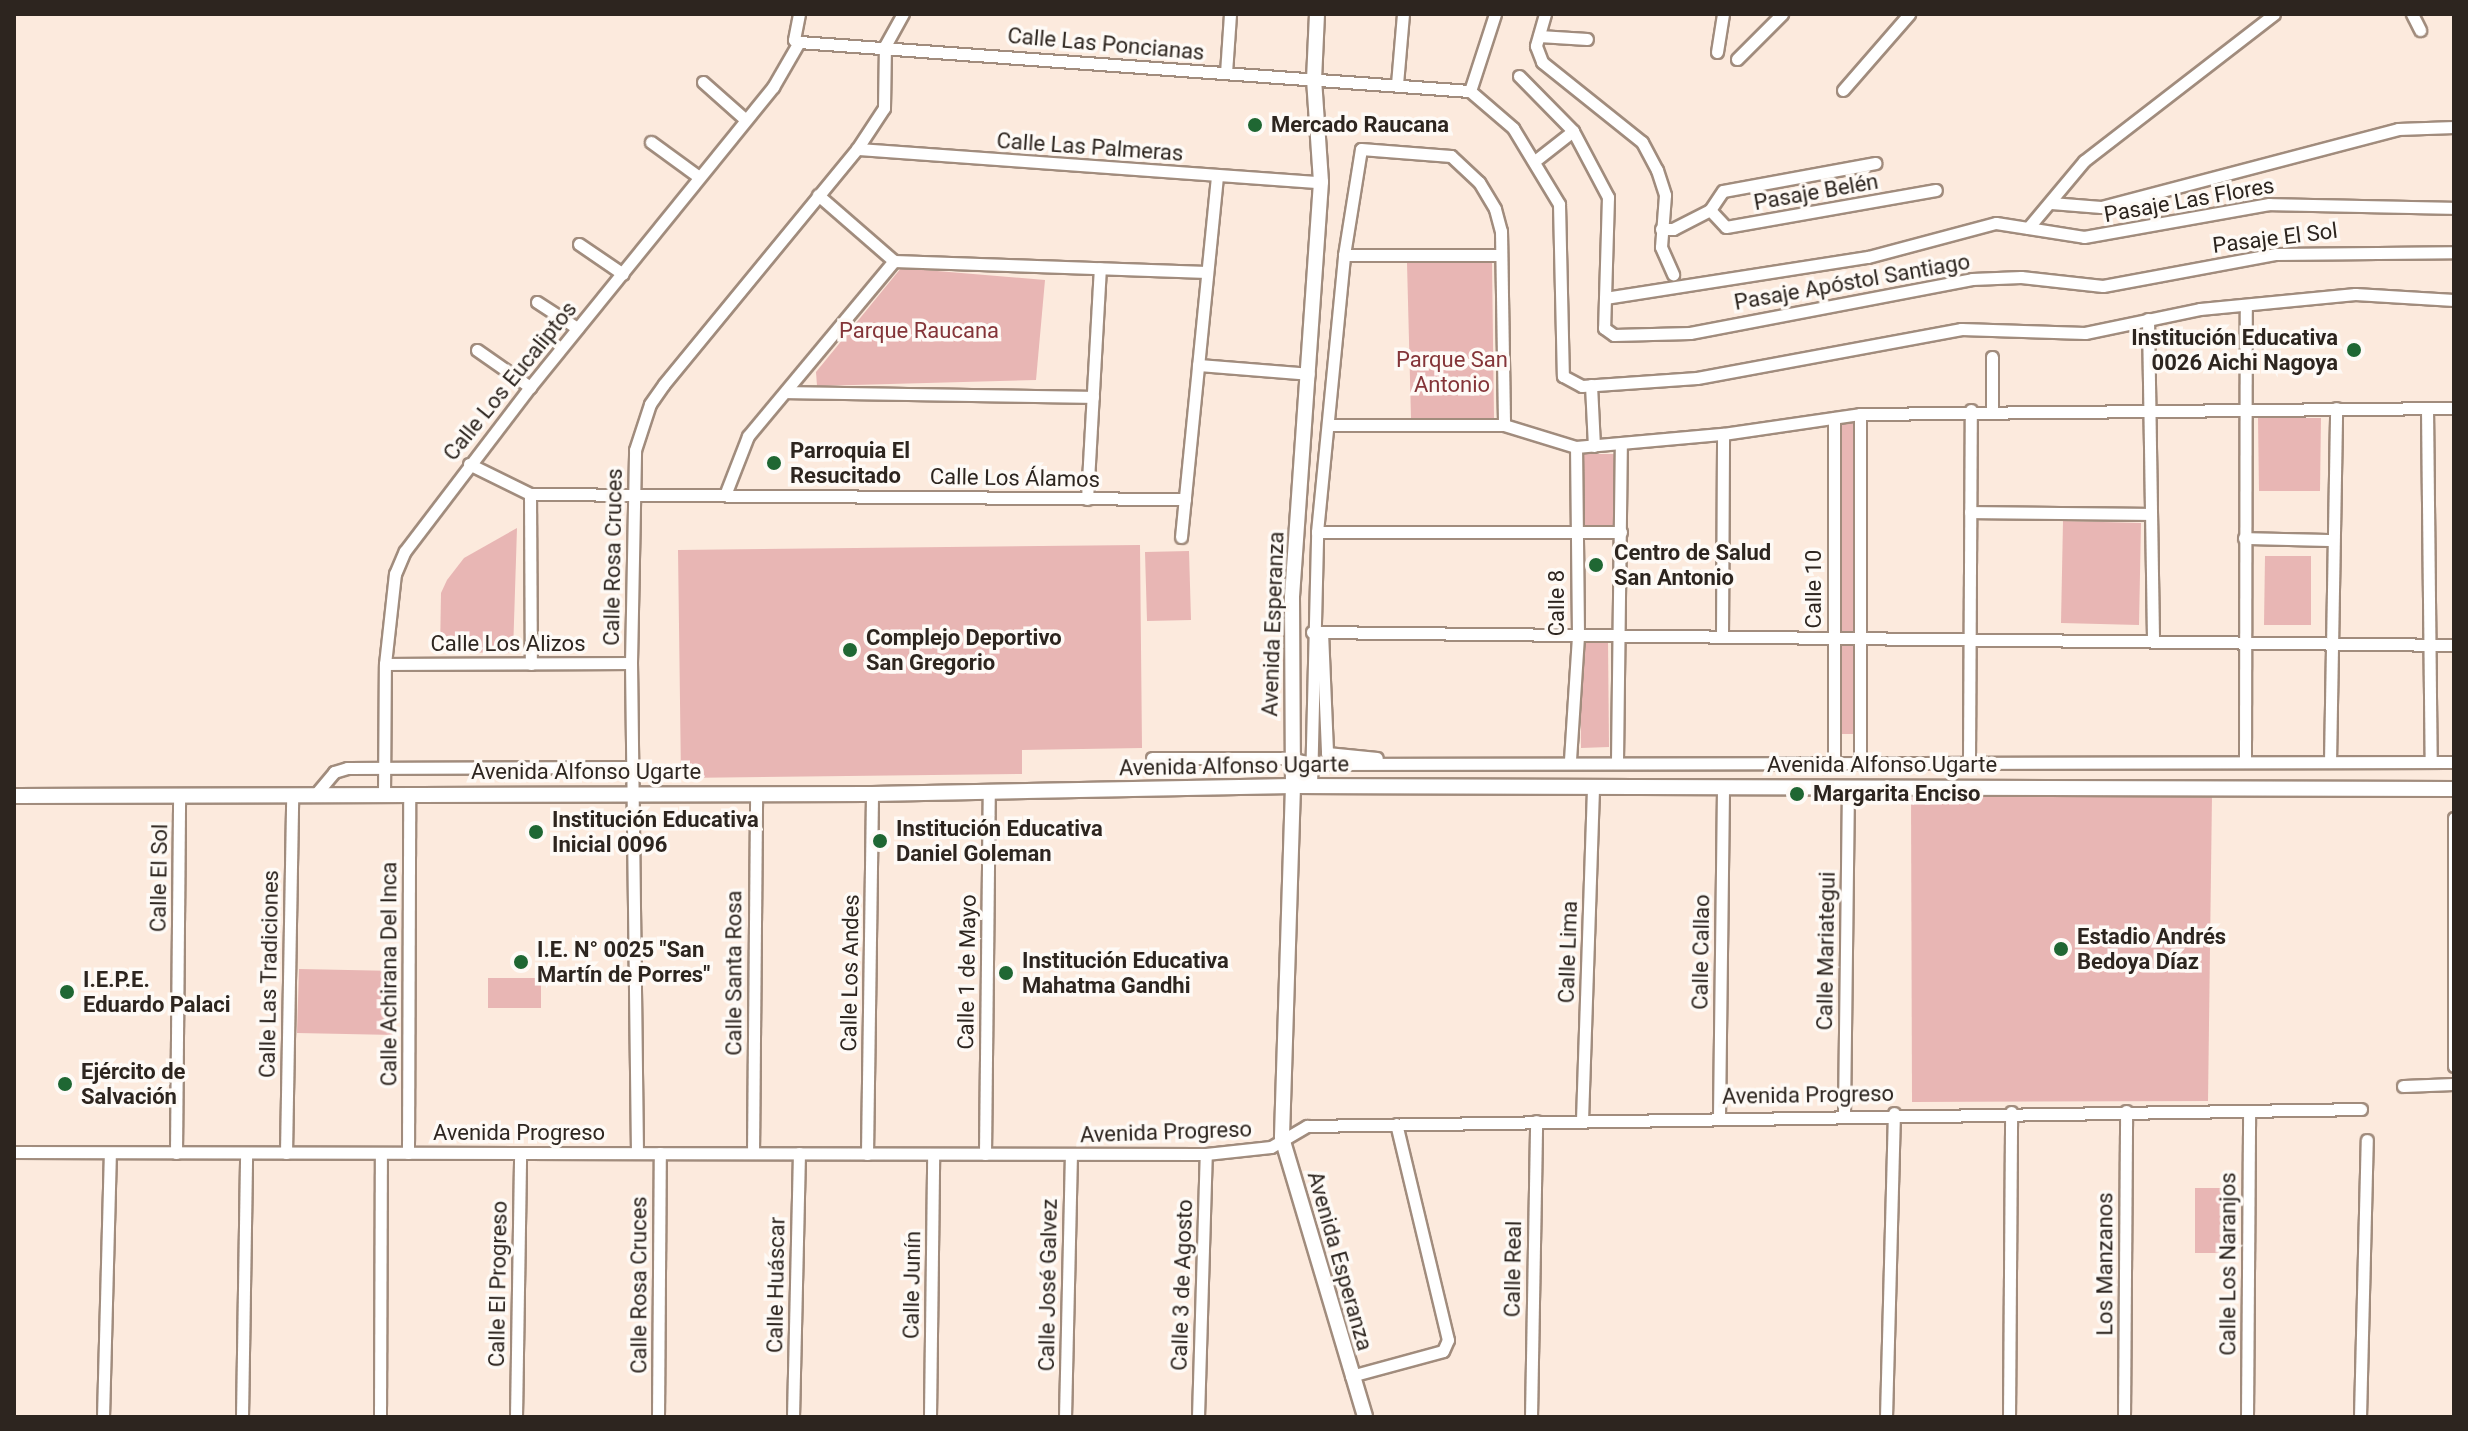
<!DOCTYPE html>
<meta charset="utf-8">
<style>
body{margin:0}
#map{position:relative;width:2468px;height:1431px;overflow:hidden;background:#fceadd;font-family:Roboto,sans-serif}
div>[style]{position:absolute}
[style*='--x']{left:calc(var(--x)*1px);top:calc(var(--y)*1px);width:calc(var(--w)*1px);rotate:calc(var(--a)*1deg)}
.green>*{inset:0;background:#e8b6b4}
.roads{filter:drop-shadow(2px 0 #a18c7d) drop-shadow(-2px 0 #a18c7d) drop-shadow(0 2px #a18c7d) drop-shadow(0 -2px #a18c7d)}
.minor>*{height:11px;margin:-5.5px;padding:0 5.5px;transform-origin:5.5px;border-radius:5.5px;background:#fff}
.tertiary>*{height:14px;margin:-7px;padding:0 7px;transform-origin:7px;border-radius:7px;background:#fff}
.dots>*{width:22px;height:22px;translate:-50% -50%;box-sizing:border-box;border:4px solid #fefaf6;border-radius:50%}
span{translate:-50% -50%;white-space:nowrap;text-align:center;line-height:1.15;-webkit-text-stroke:7px #fefaf6;paint-order:stroke}
.street-label{font-size:22px;color:#2d251f}
.poi-label{font-size:22px;color:#2d251f;font-weight:700}
.left{translate:0 -50%;text-align:left}
.right{translate:-100% -50%;text-align:right}
.park-label{font-size:22px;color:#843438}
.frame{position:absolute;inset:0;border:16px solid #2d251f;pointer-events:none}
</style>
<div id="map">
<div class="green">
<i style="clip-path:polygon(1407px 263px,1492px 263px,1494px 419px,1411px 418px)"></i>
<i style="clip-path:polygon(901px 268px,1045px 280px,1036px 380px,817px 386px,816px 372px)"></i>
<i style="clip-path:polygon(2258px 418px,2321px 418px,2320px 491px,2259px 491px)"></i>
<i style="clip-path:polygon(1841px 423px,1853px 423px,1854px 631px,1842px 631px)"></i>
<i style="clip-path:polygon(1584px 454px,1614px 454px,1614px 527px,1582px 527px)"></i>
<i style="clip-path:polygon(2063px 521px,2141px 523px,2139px 625px,2061px 623px)"></i>
<i style="clip-path:polygon(517px 528px,513px 653px,440px 652px,441px 593px,447px 580px,464px 558px)"></i>
<i style="clip-path:polygon(1140px 545px,1142px 748px,1022px 750px,1022px 774px,681px 778px,678px 550px)"></i>
<i style="clip-path:polygon(1189px 551px,1191px 620px,1147px 621px,1145px 552px)"></i>
<i style="clip-path:polygon(2265px 556px,2311px 556px,2311px 625px,2264px 625px)"></i>
<i style="clip-path:polygon(1580px 641px,1608px 641px,1609px 747px,1581px 748px)"></i>
<i style="clip-path:polygon(1841px 646px,1854px 646px,1853px 734px,1840px 734px)"></i>
<i style="clip-path:polygon(2212px 795px,2208px 1101px,1912px 1102px,1911px 796px)"></i>
<i style="clip-path:polygon(299px 969px,397px 971px,395px 1035px,297px 1033px)"></i>
<i style="clip-path:polygon(488px 978px,541px 978px,541px 1008px,488px 1008px)"></i>
<i style="clip-path:polygon(2195px 1188px,2231px 1188px,2231px 1253px,2195px 1253px)"></i>
</div>
<div class="roads">
<div class="minor">
<i style="--x:799;--y:14;--w:26;--a:101"></i>
<i style="--x:794;--y:40;--w:5;--a:22"></i>
<i style="--x:1545;--y:14;--w:33;--a:106"></i>
<i style="--x:1536;--y:46;--w:17;--a:69"></i>
<i style="--x:1542;--y:62;--w:128;--a:38.7"></i>
<i style="--x:1642;--y:142;--w:32;--a:62"></i>
<i style="--x:1657;--y:170;--w:26;--a:72"></i>
<i style="--x:1665;--y:195;--w:52;--a:94.4"></i>
<i style="--x:1661;--y:247;--w:30;--a:66"></i>
<i style="--x:2412;--y:14;--w:18;--a:63"></i>
<i style="--x:1539;--y:36;--w:48;--a:3.6"></i>
<i style="--x:799;--y:42;--w:673;--a:4.18"></i>
<i style="--x:1470;--y:91;--w:57;--a:40.7"></i>
<i style="--x:1513;--y:128;--w:89;--a:58.8"></i>
<i style="--x:1559;--y:204;--w:172;--a:88.7"></i>
<i style="--x:1563;--y:376;--w:21;--a:28"></i>
<i style="--x:1582;--y:386;--w:115;--a:-4"></i>
<i style="--x:1697;--y:378;--w:269;--a:-10.5"></i>
<i style="--x:1961;--y:329;--w:124;--a:1.8"></i>
<i style="--x:2085;--y:333;--w:117;--a:-11.8"></i>
<i style="--x:2200;--y:309;--w:156;--a:-5.5"></i>
<i style="--x:2355;--y:294;--w:99;--a:3.5"></i>
<i style="--x:1717;--y:52;--w:38;--a:-81"></i>
<i style="--x:1737;--y:59;--w:64;--a:-45"></i>
<i style="--x:1226;--y:73;--w:59;--a:-86.1"></i>
<i style="--x:1519;--y:76;--w:77;--a:45.5"></i>
<i style="--x:1573;--y:131;--w:75;--a:62.1"></i>
<i style="--x:1608;--y:197;--w:131;--a:91.7"></i>
<i style="--x:1604;--y:328;--w:12;--a:35"></i>
<i style="--x:1614;--y:335;--w:76;--a:-1.5"></i>
<i style="--x:1690;--y:333;--w:287;--a:-10.8"></i>
<i style="--x:1972;--y:279;--w:49;--a:-2.3"></i>
<i style="--x:2021;--y:277;--w:82;--a:6.3"></i>
<i style="--x:2103;--y:286;--w:176;--a:-10.5"></i>
<i style="--x:2276;--y:254;--w:178;--a:-0.6"></i>
<i style="--x:703;--y:82;--w:57;--a:41.5"></i>
<i style="--x:1397;--y:84;--w:70;--a:-85.1"></i>
<i style="--x:1843;--y:90;--w:101;--a:-49"></i>
<i style="--x:1470;--y:91;--w:81;--a:-72"></i>
<i style="--x:651;--y:142;--w:59;--a:36.1"></i>
<i style="--x:857;--y:149;--w:465;--a:4.1"></i>
<i style="--x:1536;--y:160;--w:47;--a:-38.1"></i>
<i style="--x:818;--y:195;--w:101;--a:41"></i>
<i style="--x:894;--y:261;--w:313;--a:2"></i>
<i style="--x:2051;--y:203;--w:50;--a:4.6"></i>
<i style="--x:2101;--y:207;--w:307;--a:-14.7"></i>
<i style="--x:2398;--y:129;--w:56;--a:-2"></i>
<i style="--x:1710;--y:210;--w:23;--a:47"></i>
<i style="--x:1726;--y:227;--w:213;--a:-10"></i>
<i style="--x:2028;--y:228;--w:87;--a:-50.1"></i>
<i style="--x:2084;--y:161;--w:240;--a:-37.7"></i>
<i style="--x:1661;--y:229;--w:12;--a:0"></i>
<i style="--x:1673;--y:229;--w:42;--a:-27.2"></i>
<i style="--x:1710;--y:210;--w:23;--a:-56"></i>
<i style="--x:1723;--y:191;--w:155;--a:-10.4"></i>
<i style="--x:579;--y:244;--w:53;--a:34.3"></i>
<i style="--x:1344;--y:255;--w:157;--a:0"></i>
<i style="--x:1605;--y:298;--w:266;--a:-8.9"></i>
<i style="--x:1868;--y:257;--w:132;--a:-14.9"></i>
<i style="--x:1996;--y:223;--w:89;--a:9"></i>
<i style="--x:2084;--y:237;--w:188;--a:-10.1"></i>
<i style="--x:2269;--y:204;--w:185;--a:1.2"></i>
<i style="--x:537;--y:302;--w:48;--a:33"></i>
<i style="--x:2148;--y:319;--w:322;--a:89.1"></i>
<i style="--x:477;--y:350;--w:65;--a:34.9"></i>
<i style="--x:1992;--y:357;--w:53;--a:90"></i>
<i style="--x:1198;--y:365;--w:111;--a:4.6"></i>
<i style="--x:1591;--y:385;--w:61;--a:87.2"></i>
<i style="--x:786;--y:392;--w:307;--a:0.9"></i>
<i style="--x:2427;--y:408;--w:354;--a:89.4"></i>
<i style="--x:1834;--y:418;--w:343;--a:90"></i>
<i style="--x:1328;--y:425;--w:176;--a:0"></i>
<i style="--x:1504;--y:425;--w:75;--a:17"></i>
<i style="--x:1576;--y:447;--w:148;--a:-5.1"></i>
<i style="--x:1723;--y:434;--w:138;--a:-8.3"></i>
<i style="--x:1860;--y:414;--w:594;--a:-0.58"></i>
<i style="--x:469;--y:464;--w:68;--a:26.2"></i>
<i style="--x:530;--y:494;--w:655;--a:0.44"></i>
<i style="--x:530;--y:494;--w:170;--a:89.7"></i>
<i style="--x:725;--y:495;--w:63;--a:-68.7"></i>
<i style="--x:748;--y:436;--w:228;--a:-50.2"></i>
<i style="--x:1087;--y:499;--w:231;--a:-86.8"></i>
<i style="--x:1970;--y:512;--w:180;--a:0.6"></i>
<i style="--x:1317;--y:532;--w:304;--a:0"></i>
<i style="--x:1181;--y:537;--w:362;--a:-84.3"></i>
<i style="--x:2244;--y:538;--w:89;--a:1.3"></i>
<i style="--x:1312;--y:632;--w:1142;--a:0.65"></i>
<i style="--x:1322;--y:632;--w:121;--a:87.6"></i>
<i style="--x:1327;--y:753;--w:50;--a:5.7"></i>
<i style="--x:1722;--y:637;--w:203;--a:-89.7"></i>
<i style="--x:385;--y:664;--w:246;--a:-0.2"></i>
<i style="--x:1152;--y:758;--w:139;--a:0"></i>
<i style="--x:1291;--y:758;--w:23;--a:15"></i>
<i style="--x:1313;--y:764;--w:1141;--a:-0.1"></i>
<i style="--x:1570;--y:760;--w:125;--a:-86.3"></i>
<i style="--x:1578;--y:635;--w:188;--a:-90.6"></i>
<i style="--x:1617;--y:761;--w:316;--a:-89.3"></i>
<i style="--x:1860;--y:761;--w:347;--a:-90"></i>
<i style="--x:1969;--y:761;--w:351;--a:-89.7"></i>
<i style="--x:2245;--y:762;--w:457;--a:-89.9"></i>
<i style="--x:2330;--y:762;--w:354;--a:-89"></i>
<i style="--x:1311;--y:786;--w:254;--a:-88.6"></i>
<i style="--x:1317;--y:532;--w:278;--a:-84.4"></i>
<i style="--x:1344;--y:255;--w:107;--a:-80.9"></i>
<i style="--x:1361;--y:149;--w:90;--a:4.4"></i>
<i style="--x:1451;--y:156;--w:38;--a:43"></i>
<i style="--x:1479;--y:182;--w:31;--a:59"></i>
<i style="--x:1495;--y:209;--w:23;--a:75"></i>
<i style="--x:1501;--y:231;--w:194;--a:89.1"></i>
<i style="--x:315;--y:795;--w:30;--a:-50"></i>
<i style="--x:334;--y:772;--w:14;--a:-17"></i>
<i style="--x:347;--y:768;--w:285;--a:-0.2"></i>
<i style="--x:384;--y:795;--w:131;--a:-89.6"></i>
<i style="--x:385;--y:664;--w:91;--a:-83.7"></i>
<i style="--x:395;--y:574;--w:25;--a:-67"></i>
<i style="--x:405;--y:551;--w:206;--a:-52.7"></i>
<i style="--x:530;--y:387;--w:386;--a:-51"></i>
<i style="--x:773;--y:87;--w:52;--a:-60"></i>
<i style="--x:2454;--y:818;--w:248;--a:90"></i>
<i style="--x:2403;--y:1086;--w:51;--a:-2.2"></i>
<i style="--x:1844;--y:1114;--w:327;--a:-89.3"></i>
<i style="--x:1719;--y:1117;--w:330;--a:-89.3"></i>
<i style="--x:1582;--y:1120;--w:333;--a:-88.1"></i>
<i style="--x:14;--y:1152;--w:1192;--a:0.1"></i>
<i style="--x:1206;--y:1154;--w:65;--a:-6.1"></i>
<i style="--x:1271;--y:1147;--w:42;--a:-30.3"></i>
<i style="--x:1307;--y:1126;--w:1054;--a:-0.92"></i>
<i style="--x:176;--y:1153;--w:357;--a:-89.5"></i>
<i style="--x:286;--y:1153;--w:358;--a:-89"></i>
<i style="--x:408;--y:1153;--w:358;--a:-89.8"></i>
<i style="--x:637;--y:1153;--w:490;--a:-90.7"></i>
<i style="--x:631;--y:663;--w:213;--a:-88.9"></i>
<i style="--x:635;--y:450;--w:48;--a:-71.9"></i>
<i style="--x:650;--y:404;--w:24;--a:-55"></i>
<i style="--x:664;--y:384;--w:304;--a:-50.6"></i>
<i style="--x:857;--y:149;--w:49;--a:-56.6"></i>
<i style="--x:884;--y:108;--w:62;--a:-89.1"></i>
<i style="--x:885;--y:46;--w:37;--a:-61"></i>
<i style="--x:753;--y:1153;--w:359;--a:-89.5"></i>
<i style="--x:867;--y:1154;--w:360;--a:-89.2"></i>
<i style="--x:985;--y:1154;--w:363;--a:-89.4"></i>
<i style="--x:1351;--y:1376;--w:95;--a:-15.2"></i>
<i style="--x:1443;--y:1351;--w:12;--a:-66"></i>
<i style="--x:1448;--y:1340;--w:222;--a:-103.5"></i>
<i style="--x:103;--y:1417;--w:264;--a:-88.5"></i>
<i style="--x:242;--y:1417;--w:264;--a:-89.1"></i>
<i style="--x:380;--y:1417;--w:264;--a:-89.8"></i>
<i style="--x:516;--y:1417;--w:264;--a:-89.1"></i>
<i style="--x:658;--y:1417;--w:264;--a:-89.6"></i>
<i style="--x:793;--y:1417;--w:264;--a:-88.7"></i>
<i style="--x:930;--y:1417;--w:263;--a:-89.3"></i>
<i style="--x:1065;--y:1417;--w:263;--a:-88.7"></i>
<i style="--x:1198;--y:1417;--w:263;--a:-88.3"></i>
<i style="--x:1531;--y:1417;--w:296;--a:-89"></i>
<i style="--x:1886;--y:1417;--w:304;--a:-88.5"></i>
<i style="--x:2009;--y:1417;--w:305;--a:-89.6"></i>
<i style="--x:2124;--y:1417;--w:306;--a:-89.6"></i>
<i style="--x:2247;--y:1417;--w:306;--a:-89.6"></i>
<i style="--x:2360;--y:1417;--w:277;--a:-88.6"></i>
</div>
<div class="tertiary">
<i style="--x:1317;--y:14;--w:65;--a:92.6"></i>
<i style="--x:1314;--y:79;--w:103;--a:86.1"></i>
<i style="--x:1321;--y:182;--w:416;--a:94"></i>
<i style="--x:1292;--y:597;--w:189;--a:89.7"></i>
<i style="--x:1293;--y:786;--w:352;--a:91.8"></i>
<i style="--x:1282;--y:1138;--w:291;--a:73.4"></i>
<i style="--x:14;--y:796;--w:858;--a:-0.13"></i>
<i style="--x:872;--y:794;--w:421;--a:-1.1"></i>
<i style="--x:1293;--y:786;--w:1161;--a:0.15"></i>
</div>
</div>
<div class="dots">
<i style="left:1255px;top:125px;background:#1f6733"></i>
<i style="left:2354px;top:350px;background:#1f6733"></i>
<i style="left:774px;top:463px;background:#1f6733"></i>
<i style="left:1596px;top:565px;background:#1f6733"></i>
<i style="left:850px;top:650px;background:#1f6733"></i>
<i style="left:1797px;top:794px;background:#1f6733"></i>
<i style="left:536px;top:832px;background:#1f6733"></i>
<i style="left:880px;top:841px;background:#1f6733"></i>
<i style="left:2061px;top:949px;background:#1f6733"></i>
<i style="left:521px;top:962px;background:#1f6733"></i>
<i style="left:1006px;top:973px;background:#1f6733"></i>
<i style="left:67px;top:992px;background:#1f6733"></i>
<i style="left:65px;top:1084px;background:#1f6733"></i>
</div>
<div class="street-label">
<span style="left:1106px;top:44px;rotate:5deg">Calle Las Poncianas</span>
<span style="left:1090px;top:147px;rotate:4deg">Calle Las Palmeras</span>
<span style="left:1816px;top:192px;rotate:-10deg">Pasaje Belén</span>
<span style="left:2189px;top:200px;rotate:-10deg">Pasaje Las Flores</span>
<span style="left:2275px;top:238px;rotate:-7deg">Pasaje El Sol</span>
<span style="left:1852px;top:282px;rotate:-10deg">Pasaje Apóstol Santiago</span>
<span style="left:510px;top:381px;rotate:-51deg">Calle Los Eucaliptos</span>
<span style="left:1015px;top:478px;rotate:1deg">Calle Los Álamos</span>
<span style="left:613px;top:557px;rotate:-89deg">Calle Rosa Cruces</span>
<span style="left:1814px;top:589px;rotate:-90deg">Calle 10</span>
<span style="left:1557px;top:603px;rotate:-90deg">Calle 8</span>
<span style="left:1273px;top:624px;rotate:-88deg">Avenida Esperanza</span>
<span style="left:508px;top:644px">Calle Los Alizos</span>
<span style="left:1882px;top:765px">Avenida Alfonso Ugarte</span>
<span style="left:1234px;top:766px;rotate:-1deg">Avenida Alfonso Ugarte</span>
<span style="left:586px;top:772px">Avenida Alfonso Ugarte</span>
<span style="left:159px;top:878px;rotate:-89deg">Calle El Sol</span>
<span style="left:1826px;top:951px;rotate:-89deg">Calle Mariategui</span>
<span style="left:1568px;top:952px;rotate:-88deg">Calle Lima</span>
<span style="left:1701px;top:952px;rotate:-89deg">Calle Callao</span>
<span style="left:967px;top:972px;rotate:-89deg">Calle 1 de Mayo</span>
<span style="left:734px;top:973px;rotate:-90deg">Calle Santa Rosa</span>
<span style="left:850px;top:973px;rotate:-89deg">Calle Los Andes</span>
<span style="left:269px;top:974px;rotate:-89deg">Calle Las Tradiciones</span>
<span style="left:389px;top:974px;rotate:-90deg">Calle Achirana Del Inca</span>
<span style="left:1808px;top:1095px;rotate:-1deg">Avenida Progreso</span>
<span style="left:1166px;top:1132px;rotate:-2deg">Avenida Progreso</span>
<span style="left:519px;top:1133px">Avenida Progreso</span>
<span style="left:1340px;top:1261px;rotate:74deg">Avenida Esperanza</span>
<span style="left:2105px;top:1264px;rotate:-90deg">Los Manzanos</span>
<span style="left:2228px;top:1264px;rotate:-90deg">Calle Los Naranjos</span>
<span style="left:1513px;top:1269px;rotate:-89deg">Calle Real</span>
<span style="left:498px;top:1284px;rotate:-89deg">Calle El Progreso</span>
<span style="left:639px;top:1285px;rotate:-90deg">Calle Rosa Cruces</span>
<span style="left:776px;top:1285px;rotate:-89deg">Calle Huáscar</span>
<span style="left:912px;top:1285px;rotate:-89deg">Calle Junín</span>
<span style="left:1048px;top:1285px;rotate:-89deg">Calle José Galvez</span>
<span style="left:1182px;top:1285px;rotate:-88deg">Calle 3 de Agosto</span>
</div>
<div class="poi-label">
<span class="left" style="left:1271px;top:125px">Mercado Raucana</span>
<span class="right" style="left:2338px;top:350px">Institución Educativa<br>0026 Aichi Nagoya</span>
<span class="left" style="left:790px;top:463px">Parroquia El<br>Resucitado</span>
<span class="left" style="left:1614px;top:565px">Centro de Salud<br>San Antonio</span>
<span class="left" style="left:866px;top:650px">Complejo Deportivo<br>San Gregorio</span>
<span class="left" style="left:1813px;top:794px">Margarita Enciso</span>
<span class="left" style="left:552px;top:832px">Institución Educativa<br>Inicial 0096</span>
<span class="left" style="left:896px;top:841px">Institución Educativa<br>Daniel Goleman</span>
<span class="left" style="left:2077px;top:949px">Estadio Andrés<br>Bedoya Díaz</span>
<span class="left" style="left:537px;top:962px">I.E. N° 0025 "San<br>Martín de Porres"</span>
<span class="left" style="left:1022px;top:973px">Institución Educativa<br>Mahatma Gandhi</span>
<span class="left" style="left:83px;top:992px">I.E.P.E.<br>Eduardo Palaci</span>
<span class="left" style="left:81px;top:1084px">Ejército de<br>Salvación</span>
</div>
<div class="park-label">
<span style="left:919px;top:331px">Parque Raucana</span>
<span style="left:1452px;top:372px">Parque San<br>Antonio</span>
</div>
<div class="frame"></div>
</div>
